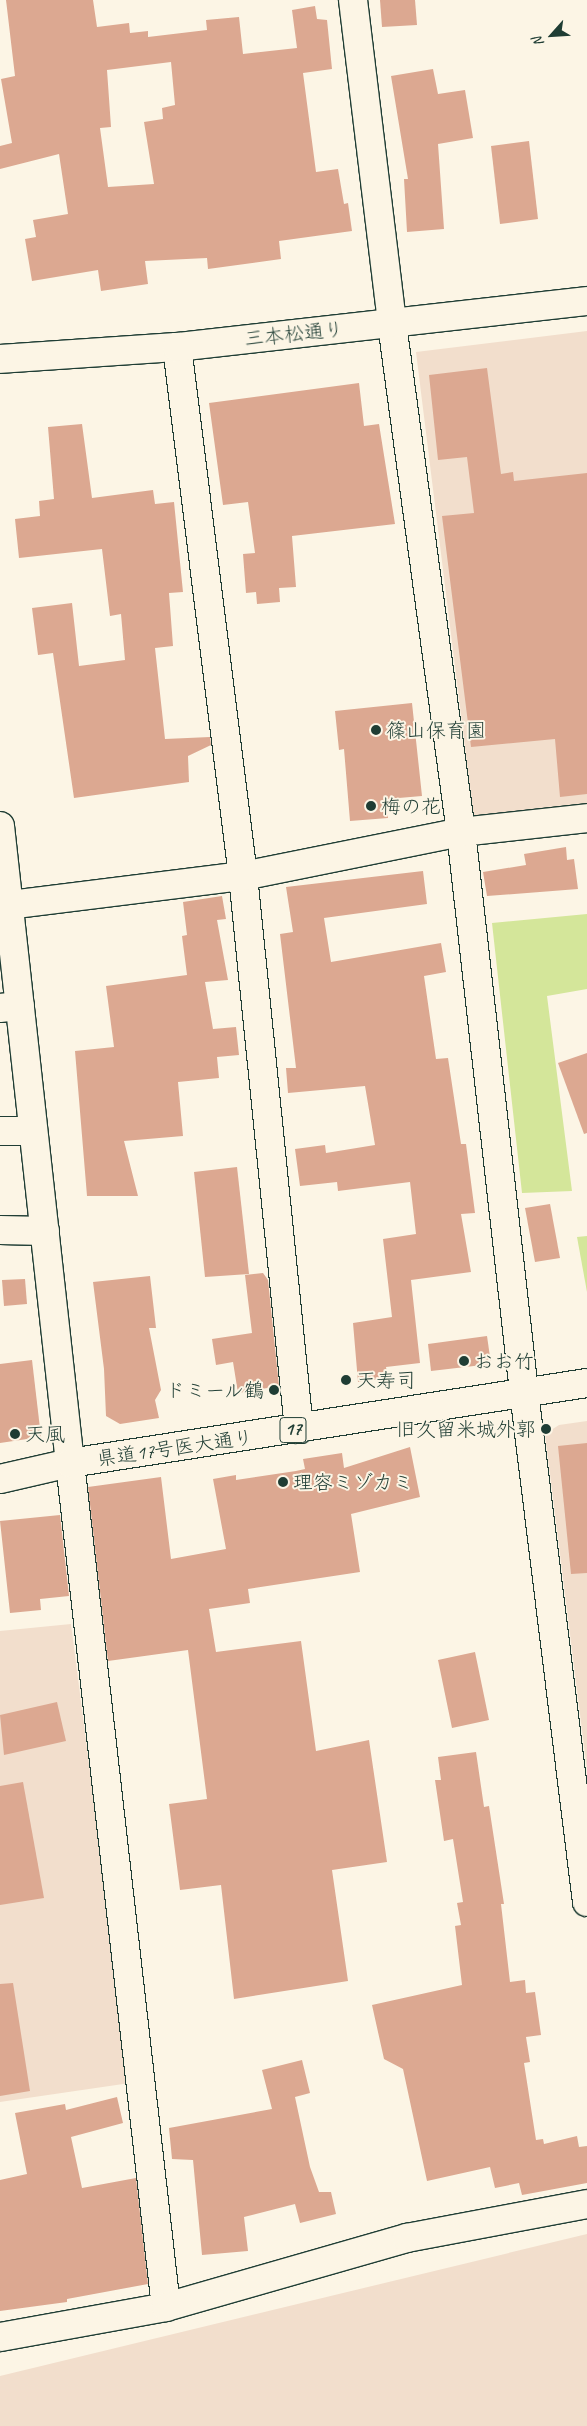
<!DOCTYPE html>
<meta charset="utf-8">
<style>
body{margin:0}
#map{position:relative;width:587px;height:2426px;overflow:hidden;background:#fcf5e5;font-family:Caveat,"Klee One",sans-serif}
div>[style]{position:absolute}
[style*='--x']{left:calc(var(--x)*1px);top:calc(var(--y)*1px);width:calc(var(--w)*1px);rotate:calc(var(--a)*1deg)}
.built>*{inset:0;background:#f2decc}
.green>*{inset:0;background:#d4e69a}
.building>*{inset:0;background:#dca891}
.roads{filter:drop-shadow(1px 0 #1f3d34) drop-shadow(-1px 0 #1f3d34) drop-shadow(0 1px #1f3d34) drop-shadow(0 -1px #1f3d34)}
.street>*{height:28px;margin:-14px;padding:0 14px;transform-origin:14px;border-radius:14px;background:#fcf5e5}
.secondary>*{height:28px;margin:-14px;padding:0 14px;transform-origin:14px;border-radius:14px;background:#fcf5e5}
.primary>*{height:28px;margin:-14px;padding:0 14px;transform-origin:14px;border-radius:14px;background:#fcf5e5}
.dots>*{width:14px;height:14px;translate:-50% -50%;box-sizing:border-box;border:2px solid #fcf5e5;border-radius:50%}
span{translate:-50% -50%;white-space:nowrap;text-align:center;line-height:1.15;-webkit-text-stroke:4px #fcf5e5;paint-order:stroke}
.shield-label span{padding:1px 4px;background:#fcf5e5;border:1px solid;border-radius:4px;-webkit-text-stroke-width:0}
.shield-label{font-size:19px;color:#1f3d34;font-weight:700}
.street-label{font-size:20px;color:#1f3d34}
.poi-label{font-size:20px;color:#1f3d34}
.left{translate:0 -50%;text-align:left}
.right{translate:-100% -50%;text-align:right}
.north{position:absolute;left:527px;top:10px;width:50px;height:50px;-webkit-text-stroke:4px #fcf5e5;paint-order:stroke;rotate:244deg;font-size:14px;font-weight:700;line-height:20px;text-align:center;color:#1f3d34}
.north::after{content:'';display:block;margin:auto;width:18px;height:22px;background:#1f3d34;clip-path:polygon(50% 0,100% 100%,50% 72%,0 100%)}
</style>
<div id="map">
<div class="built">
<i style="clip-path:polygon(587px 331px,587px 807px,474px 819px,416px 352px)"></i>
<i style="clip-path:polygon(587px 1421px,587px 1770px,545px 1434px,559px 1425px)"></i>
<i style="clip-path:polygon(71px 1624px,130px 2083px,0 2102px,0 1631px)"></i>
<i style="clip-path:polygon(587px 2234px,587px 2426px,0 2426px,0 2376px)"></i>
</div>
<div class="green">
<i style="clip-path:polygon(587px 914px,587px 989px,547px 996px,572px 1191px,522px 1193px,492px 923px)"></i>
<i style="clip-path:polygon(587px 1236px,587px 1292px,577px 1237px)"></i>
</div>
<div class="building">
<i style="clip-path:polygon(evenodd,6px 0,93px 0,97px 27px,129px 23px,130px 33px,148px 31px,148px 37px,207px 30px,206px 20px,239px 17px,243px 54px,297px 48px,292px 10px,315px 6px,317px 19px,327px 20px,332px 69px,303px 73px,316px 172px,338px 169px,344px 204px,348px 203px,352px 231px,279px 241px,281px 259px,208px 269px,207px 258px,145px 261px,148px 284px,101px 291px,98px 270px,32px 281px,25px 239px,36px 237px,33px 220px,68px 214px,59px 154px,0 169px,0 146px,12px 143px,1px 79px,15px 76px,6px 0,171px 62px,175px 105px,162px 108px,163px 119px,144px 122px,154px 184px,108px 187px,100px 128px,111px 127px,107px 70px,171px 62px)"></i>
<i style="clip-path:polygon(380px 0,415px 0,417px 25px,382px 27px)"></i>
<i style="clip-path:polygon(433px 69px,438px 94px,465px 90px,473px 138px,438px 144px,444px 229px,407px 232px,404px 179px,408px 179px,391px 76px)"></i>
<i style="clip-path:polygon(529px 141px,538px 219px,500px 224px,491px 146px)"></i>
<i style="clip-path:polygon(487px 368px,501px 474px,513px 472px,514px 481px,587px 473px,587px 794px,560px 797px,555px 739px,471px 747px,442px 516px,474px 513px,467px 457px,438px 460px,429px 375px)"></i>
<i style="clip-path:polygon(359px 383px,364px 426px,379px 424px,395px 524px,292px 536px,296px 587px,279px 588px,280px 602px,257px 604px,256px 592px,246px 593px,243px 554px,255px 553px,248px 502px,223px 505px,209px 403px)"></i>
<i style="clip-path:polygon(82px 424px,92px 498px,153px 490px,155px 504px,174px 502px,183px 592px,169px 593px,173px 646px,155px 648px,165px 739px,210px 737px,211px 745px,188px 756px,189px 782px,74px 798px,53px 653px,38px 655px,32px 608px,72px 603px,79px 666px,125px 660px,121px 614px,110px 616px,102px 549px,19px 558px,15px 519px,40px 516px,39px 501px,54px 499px,48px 427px)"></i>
<i style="clip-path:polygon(412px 703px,422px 796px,387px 799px,388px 818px,350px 821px,344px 749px,339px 750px,335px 711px)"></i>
<i style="clip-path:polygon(566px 847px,567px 860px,574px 859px,578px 889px,487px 896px,483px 872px,526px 865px,524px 854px)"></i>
<i style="clip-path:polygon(423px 871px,427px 904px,324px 918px,331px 962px,441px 943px,446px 972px,424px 976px,436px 1059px,448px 1058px,461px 1144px,466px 1144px,475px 1213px,461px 1214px,471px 1272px,411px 1280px,420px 1363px,386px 1367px,388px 1378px,358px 1382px,353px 1323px,392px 1317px,383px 1239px,416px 1234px,410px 1182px,338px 1191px,337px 1182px,300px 1186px,295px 1149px,325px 1145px,326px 1153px,375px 1145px,365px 1086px,288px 1093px,286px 1068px,296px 1068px,280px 934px,293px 932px,286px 887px)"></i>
<i style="clip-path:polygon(222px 896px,226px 919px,217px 920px,228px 980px,205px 982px,213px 1029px,236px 1027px,239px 1055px,217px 1057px,219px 1078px,178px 1082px,183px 1136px,124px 1141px,138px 1196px,87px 1196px,75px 1051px,114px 1047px,106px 986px,187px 975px,182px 936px,187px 935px,183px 902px)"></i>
<i style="clip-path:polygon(587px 1053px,587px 1133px,584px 1134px,558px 1063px)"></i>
<i style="clip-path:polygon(237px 1167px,249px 1274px,205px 1277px,194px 1172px)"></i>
<i style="clip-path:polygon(550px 1204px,560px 1258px,535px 1262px,525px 1208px)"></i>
<i style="clip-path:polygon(263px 1273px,268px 1280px,279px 1386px,238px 1393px,233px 1362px,216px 1365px,212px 1339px,252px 1333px,245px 1275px)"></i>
<i style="clip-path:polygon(150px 1276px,156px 1328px,149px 1328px,161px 1390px,155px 1400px,159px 1418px,120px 1424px,106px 1416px,104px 1369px,93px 1282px)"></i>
<i style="clip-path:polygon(25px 1279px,27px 1304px,4px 1306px,2px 1280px)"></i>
<i style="clip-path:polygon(487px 1336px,491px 1364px,431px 1371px,428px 1344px)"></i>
<i style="clip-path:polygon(32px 1360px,41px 1437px,0 1443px,0 1364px)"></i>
<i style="clip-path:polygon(587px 1443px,587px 1573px,571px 1574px,558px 1446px)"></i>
<i style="clip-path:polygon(410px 1447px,420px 1497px,351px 1514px,360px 1572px,248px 1589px,250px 1603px,209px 1609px,216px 1652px,301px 1641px,316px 1751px,369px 1740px,387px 1862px,332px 1870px,348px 1981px,234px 1999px,221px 1885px,180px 1890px,169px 1804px,207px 1799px,188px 1650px,108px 1661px,88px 1487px,161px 1477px,171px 1559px,226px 1549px,213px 1479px,236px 1475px,236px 1480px,296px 1471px,305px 1469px,303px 1459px,342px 1453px,344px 1468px)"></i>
<i style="clip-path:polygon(60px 1515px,69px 1596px,40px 1599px,41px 1610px,10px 1613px,0 1521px)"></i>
<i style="clip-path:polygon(475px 1652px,489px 1720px,452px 1728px,438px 1660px)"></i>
<i style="clip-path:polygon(57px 1702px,66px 1741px,4px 1755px,0 1715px)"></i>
<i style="clip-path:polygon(476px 1752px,484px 1807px,489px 1806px,504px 1904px,501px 1904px,510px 1982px,525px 1980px,526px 1993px,535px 1992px,541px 2035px,526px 2037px,530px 2062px,524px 2063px,536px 2140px,543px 2139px,544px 2144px,577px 2136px,579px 2147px,587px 2146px,587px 2183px,522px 2195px,519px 2183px,495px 2188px,490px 2167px,427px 2181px,403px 2069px,384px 2059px,372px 2005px,462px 1985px,455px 1926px,461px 1925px,457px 1903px,463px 1902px,453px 1839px,444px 1841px,435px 1780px,441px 1780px,438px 1757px)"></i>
<i style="clip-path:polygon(23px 1782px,44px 1898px,0 1905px,0 1786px)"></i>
<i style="clip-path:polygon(13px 1983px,30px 2091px,0 2096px,0 1984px)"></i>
<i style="clip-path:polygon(302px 2060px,310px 2093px,295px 2097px,310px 2167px,319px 2192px,331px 2192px,336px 2214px,300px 2223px,295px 2204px,244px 2217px,248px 2251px,202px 2255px,193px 2160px,172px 2159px,169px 2128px,272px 2109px,262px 2070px)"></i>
<i style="clip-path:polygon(117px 2097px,123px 2123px,71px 2137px,82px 2188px,136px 2178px,148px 2284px,67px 2299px,67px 2302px,0 2311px,0 2180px,27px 2174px,15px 2113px,65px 2104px,66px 2110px)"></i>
</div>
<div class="roads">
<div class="street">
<i style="--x:353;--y:0;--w:326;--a:83.1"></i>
<i style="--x:392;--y:324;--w:513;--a:82.27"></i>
<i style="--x:461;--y:832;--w:564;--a:83.58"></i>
<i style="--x:524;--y:1392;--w:514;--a:82.96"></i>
<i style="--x:177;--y:347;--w:533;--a:82.89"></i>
<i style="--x:243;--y:876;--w:556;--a:84.22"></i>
<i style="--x:9;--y:905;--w:236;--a:-7.1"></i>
<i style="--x:243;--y:876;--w:222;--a:-11.4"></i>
<i style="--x:461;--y:832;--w:127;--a:-6.3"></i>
<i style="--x:0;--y:1008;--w:20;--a:-6"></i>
<i style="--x:0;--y:1131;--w:33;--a:0"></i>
<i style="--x:0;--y:1230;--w:45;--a:1.3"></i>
<i style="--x:70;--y:1463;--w:849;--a:83.51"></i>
<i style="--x:0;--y:2337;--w:169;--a:-10.2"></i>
<i style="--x:166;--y:2307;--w:251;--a:-16"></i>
<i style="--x:407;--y:2238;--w:183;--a:-10.7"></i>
</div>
<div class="secondary">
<i style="--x:0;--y:359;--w:177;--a:-3.9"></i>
<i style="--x:177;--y:347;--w:413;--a:-6.4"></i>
<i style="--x:0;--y:826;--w:641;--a:83.73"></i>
</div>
<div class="primary">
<i style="--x:0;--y:1479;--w:72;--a:-12.9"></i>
<i style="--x:70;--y:1463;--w:523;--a:-8.8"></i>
</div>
</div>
<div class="dots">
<i style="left:376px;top:730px;background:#1f3d34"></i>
<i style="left:371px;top:806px;background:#1f3d34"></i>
<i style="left:464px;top:1361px;background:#1f3d34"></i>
<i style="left:346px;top:1380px;background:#1f3d34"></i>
<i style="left:274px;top:1390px;background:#1f3d34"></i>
<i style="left:546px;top:1429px;background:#1f3d34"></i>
<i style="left:15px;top:1434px;background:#1f3d34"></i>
<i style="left:283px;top:1482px;background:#1f3d34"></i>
</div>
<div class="shield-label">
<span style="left:293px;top:1430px">17</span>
</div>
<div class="street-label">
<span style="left:294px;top:334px;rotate:-6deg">三本松通り</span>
<span style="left:175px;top:1448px;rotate:-8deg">県道17号医大通り</span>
</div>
<div class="poi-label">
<span class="left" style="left:386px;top:730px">篠山保育園</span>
<span class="left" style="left:381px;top:806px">梅の花</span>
<span class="left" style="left:474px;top:1361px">おお竹</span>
<span class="left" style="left:356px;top:1380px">天寿司</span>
<span class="right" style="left:264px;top:1390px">ドミール鶴</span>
<span class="right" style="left:536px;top:1429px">旧久留米城外郭</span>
<span class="left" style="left:25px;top:1434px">天風</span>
<span class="left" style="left:293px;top:1482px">理容ミゾカミ</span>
</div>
<div class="north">N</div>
</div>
